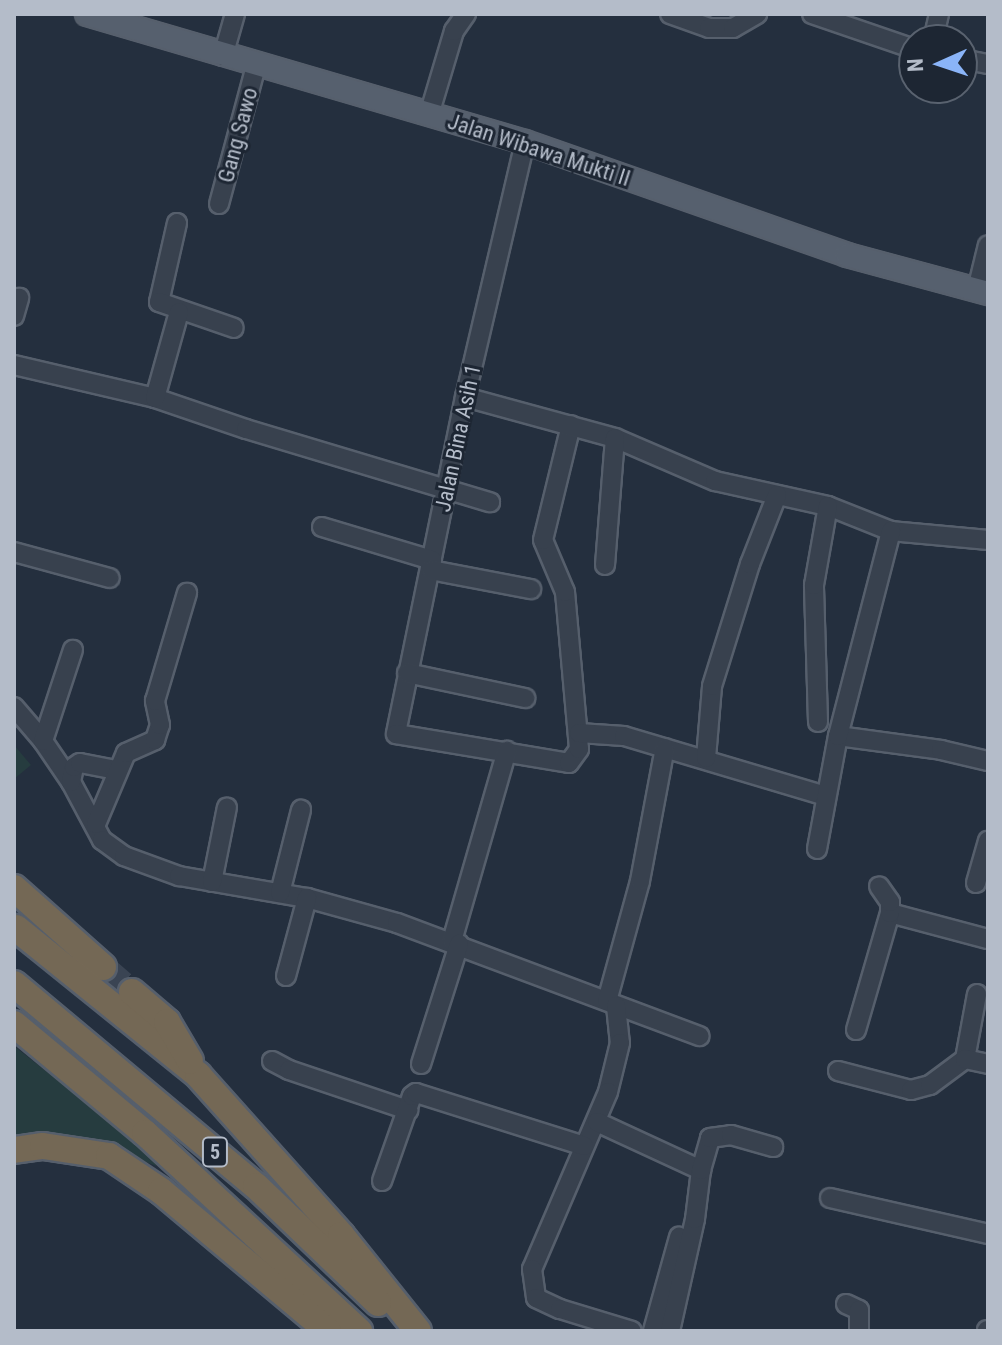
<!DOCTYPE html>
<style>
body{margin:0}
#map{position:relative;width:1002px;height:1345px;overflow:hidden;background:#242f3e;font-family:"Roboto Condensed",sans-serif}
div>[style]{position:absolute}
[style*='--x']{left:calc(var(--x)*1px);top:calc(var(--y)*1px);width:calc(var(--w)*1px);rotate:calc(var(--a)*1deg)}
.green>*{inset:0;background:#263c3f}
.highway-tunnel>*{height:26px;margin-top:-13px;transform-origin:0;background:repeating-linear-gradient(90deg,#3a4453 0 26px,transparent 0 39px)}
.roads{filter:drop-shadow(2px 0 #565f6c) drop-shadow(-2px 0 #565f6c) drop-shadow(0 2px #565f6c) drop-shadow(0 -2px #565f6c)}
.minor>*{height:18px;margin:-9px;padding:0 9px;transform-origin:9px;border-radius:9px;background:#38414e}
.major>*{height:22px;margin:-11px;padding:0 11px;transform-origin:11px;border-radius:11px;background:#56606e}
.highway>*{height:26px;margin:-13px;padding:0 13px;transform-origin:13px;border-radius:13px;background:#746855}
span{translate:-50% -50%;white-space:nowrap;text-align:center;line-height:1.15;-webkit-text-stroke:6px #1d2633;paint-order:stroke}
.shield-label span{padding:2px 6px;background:#1d2633;border:2px solid;border-radius:6px;-webkit-text-stroke-width:0}
.shield-label{font-size:20px;color:#b4bcc9;font-weight:700}
.street-label{font-size:22px;color:#b4bcc9}
.frame{position:absolute;inset:0;border:16px solid #b4bcc9;pointer-events:none}
.north{position:absolute;left:898px;top:24px;width:80px;height:80px;box-sizing:border-box;background:#1d2633;border:2px solid #59626f;border-radius:50%;rotate:267deg;font-size:22px;font-weight:700;line-height:32px;text-align:center;color:#b4bcc9}
.north::after{content:'';display:block;margin:auto;width:28px;height:36px;background:#8ab4f8;clip-path:polygon(50% 0,100% 100%,50% 72%,0 100%)}
</style>
<div id="map">
<div class="green">
<i style="clip-path:polygon(14px 745px,31px 765px,14px 779px)"></i>
<i style="clip-path:polygon(14px 1046px,154px 1156px,156px 1166px,122px 1152px,14px 1138px)"></i>
</div>
<div class="highway-tunnel">
<i style="--x:103;--y:967;--w:38;--a:41"></i>
</div>
<div class="roads">
<div class="minor">
<i style="--x:670;--y:14;--w:41;--a:19.7"></i>
<i style="--x:709;--y:28;--w:24;--a:0"></i>
<i style="--x:733;--y:28;--w:28;--a:-30"></i>
<i style="--x:812;--y:14;--w:108;--a:18.9"></i>
<i style="--x:933;--y:40;--w:27;--a:-77"></i>
<i style="--x:223;--y:56;--w:44;--a:-74.1"></i>
<i style="--x:962;--y:59;--w:26;--a:11"></i>
<i style="--x:429;--y:115;--w:88;--a:-73.4"></i>
<i style="--x:454;--y:31;--w:21;--a:-55"></i>
<i style="--x:525;--y:142;--w:262;--a:103.2"></i>
<i style="--x:465;--y:397;--w:344;--a:101.6"></i>
<i style="--x:396;--y:734;--w:175;--a:9.5"></i>
<i style="--x:569;--y:763;--w:17;--a:-54"></i>
<i style="--x:579;--y:749;--w:158;--a:-95.1"></i>
<i style="--x:565;--y:592;--w:56;--a:-112.9"></i>
<i style="--x:543;--y:540;--w:118;--a:-76.3"></i>
<i style="--x:219;--y:204;--w:143;--a:-75"></i>
<i style="--x:177;--y:223;--w:81;--a:102.8"></i>
<i style="--x:159;--y:302;--w:79;--a:19.1"></i>
<i style="--x:977;--y:290;--w:46;--a:-76.3"></i>
<i style="--x:14;--y:316;--w:19;--a:-74"></i>
<i style="--x:14;--y:365;--w:145;--a:13.2"></i>
<i style="--x:155;--y:398;--w:96;--a:18.8"></i>
<i style="--x:246;--y:429;--w:255;--a:16.7"></i>
<i style="--x:465;--y:397;--w:156;--a:15.3"></i>
<i style="--x:615;--y:438;--w:109;--a:23.3"></i>
<i style="--x:715;--y:481;--w:116;--a:12.5"></i>
<i style="--x:828;--y:506;--w:68;--a:21.6"></i>
<i style="--x:891;--y:531;--w:97;--a:5.3"></i>
<i style="--x:155;--y:398;--w:89;--a:-74.4"></i>
<i style="--x:322;--y:527;--w:115;--a:16.7"></i>
<i style="--x:14;--y:552;--w:99;--a:15.2"></i>
<i style="--x:605;--y:565;--w:127;--a:-85.5"></i>
<i style="--x:431;--y:570;--w:102;--a:10.8"></i>
<i style="--x:407;--y:673;--w:121;--a:12"></i>
<i style="--x:14;--y:707;--w:45;--a:49.5"></i>
<i style="--x:43;--y:741;--w:50;--a:55.7"></i>
<i style="--x:71;--y:782;--w:66;--a:61.9"></i>
<i style="--x:102;--y:840;--w:27;--a:36"></i>
<i style="--x:124;--y:856;--w:59;--a:20"></i>
<i style="--x:179;--y:876;--w:130;--a:9.8"></i>
<i style="--x:307;--y:898;--w:93;--a:15.5"></i>
<i style="--x:397;--y:923;--w:323;--a:20.5"></i>
<i style="--x:818;--y:722;--w:137;--a:-91.7"></i>
<i style="--x:814;--y:585;--w:80;--a:-80"></i>
<i style="--x:579;--y:733;--w:45;--a:3.8"></i>
<i style="--x:624;--y:736;--w:210;--a:16.6"></i>
<i style="--x:838;--y:736;--w:104;--a:7.7"></i>
<i style="--x:941;--y:750;--w:48;--a:13.2"></i>
<i style="--x:43;--y:741;--w:96;--a:-71.8"></i>
<i style="--x:706;--y:758;--w:72;--a:-85.2"></i>
<i style="--x:712;--y:686;--w:128;--a:-72.7"></i>
<i style="--x:750;--y:564;--w:74;--a:-68.6"></i>
<i style="--x:71;--y:782;--w:15;--a:-79"></i>
<i style="--x:74;--y:767;--w:7;--a:-34"></i>
<i style="--x:80;--y:763;--w:38;--a:11"></i>
<i style="--x:96;--y:824;--w:77;--a:-67.1"></i>
<i style="--x:126;--y:753;--w:32;--a:-24"></i>
<i style="--x:155;--y:740;--w:16;--a:-72"></i>
<i style="--x:160;--y:725;--w:25;--a:-102"></i>
<i style="--x:155;--y:701;--w:113;--a:-73.5"></i>
<i style="--x:817;--y:849;--w:115;--a:-79.5"></i>
<i style="--x:838;--y:736;--w:212;--a:-75.5"></i>
<i style="--x:212;--y:882;--w:76;--a:-78.7"></i>
<i style="--x:976;--y:883;--w:44;--a:-74.1"></i>
<i style="--x:280;--y:893;--w:86;--a:-75.8"></i>
<i style="--x:890;--y:913;--w:101;--a:14.9"></i>
<i style="--x:452;--y:941;--w:198;--a:-73.9"></i>
<i style="--x:286;--y:976;--w:81;--a:-74.9"></i>
<i style="--x:607;--y:1001;--w:124;--a:-74.6"></i>
<i style="--x:640;--y:881;--w:135;--a:-79.4"></i>
<i style="--x:616;--y:1006;--w:37;--a:84"></i>
<i style="--x:620;--y:1043;--w:50;--a:103.8"></i>
<i style="--x:608;--y:1092;--w:193;--a:113.2"></i>
<i style="--x:532;--y:1269;--w:29;--a:82"></i>
<i style="--x:536;--y:1298;--w:26;--a:25"></i>
<i style="--x:560;--y:1309;--w:75;--a:17"></i>
<i style="--x:856;--y:1030;--w:122;--a:-73.8"></i>
<i style="--x:890;--y:913;--w:11;--a:-90"></i>
<i style="--x:890;--y:902;--w:19;--a:-125"></i>
<i style="--x:965;--y:1059;--w:66;--a:-79.5"></i>
<i style="--x:272;--y:1061;--w:19;--a:28"></i>
<i style="--x:289;--y:1070;--w:126;--a:18.6"></i>
<i style="--x:421;--y:1064;--w:126;--a:-72.4"></i>
<i style="--x:838;--y:1071;--w:75;--a:14.6"></i>
<i style="--x:911;--y:1090;--w:20;--a:-15"></i>
<i style="--x:930;--y:1085;--w:44;--a:-36.6"></i>
<i style="--x:965;--y:1059;--w:24;--a:12"></i>
<i style="--x:597;--y:1122;--w:115;--a:24.8"></i>
<i style="--x:382;--y:1181;--w:90;--a:-70.6"></i>
<i style="--x:412;--y:1096;--w:5;--a:-37"></i>
<i style="--x:416;--y:1093;--w:176;--a:17.5"></i>
<i style="--x:830;--y:1198;--w:162;--a:12.8"></i>
<i style="--x:846;--y:1304;--w:14;--a:25"></i>
<i style="--x:859;--y:1310;--w:21;--a:90"></i>
<i style="--x:987;--y:1330;--w:1;--a:45"></i>
<i style="--x:653;--y:1331;--w:98;--a:-74.5"></i>
<i style="--x:670;--y:1331;--w:115;--a:-77.4"></i>
<i style="--x:695;--y:1219;--w:49;--a:-83"></i>
<i style="--x:701;--y:1170;--w:33;--a:-74"></i>
<i style="--x:710;--y:1138;--w:21;--a:-8"></i>
<i style="--x:731;--y:1135;--w:44;--a:15.9"></i>
</div>
<div class="major">
<i style="--x:87;--y:14;--w:456;--a:16.3"></i>
<i style="--x:525;--y:142;--w:341;--a:19.3"></i>
<i style="--x:847;--y:255;--w:146;--a:15.1"></i>
</div>
<div class="highway">
<i style="--x:14;--y:888;--w:119;--a:41.6"></i>
<i style="--x:16;--y:928;--w:234;--a:38.9"></i>
<i style="--x:198;--y:1075;--w:215;--a:48.2"></i>
<i style="--x:341;--y:1235;--w:123;--a:51.3"></i>
<i style="--x:14;--y:984;--w:315;--a:39.9"></i>
<i style="--x:256;--y:1186;--w:169;--a:43.8"></i>
<i style="--x:132;--y:992;--w:46;--a:40.6"></i>
<i style="--x:167;--y:1022;--w:45;--a:59.5"></i>
<i style="--x:14;--y:1024;--w:170;--a:39.8"></i>
<i style="--x:145;--y:1133;--w:292;--a:42.8"></i>
<i style="--x:14;--y:1150;--w:29;--a:-8"></i>
<i style="--x:43;--y:1146;--w:67;--a:8.6"></i>
<i style="--x:109;--y:1156;--w:63;--a:33.9"></i>
<i style="--x:161;--y:1191;--w:218;--a:40"></i>
</div>
</div>
<div class="shield-label">
<span style="left:215px;top:1152px">5</span>
</div>
<div class="street-label">
<span style="left:238px;top:135px;rotate:-75deg">Gang Sawo</span>
<span style="left:539px;top:150px;rotate:18deg">Jalan Wibawa Mukti II</span>
<span style="left:458px;top:438px;rotate:-78deg">Jalan Bina Asih 1</span>
</div>
<div class="frame"></div>
<div class="north">N</div>
</div>
